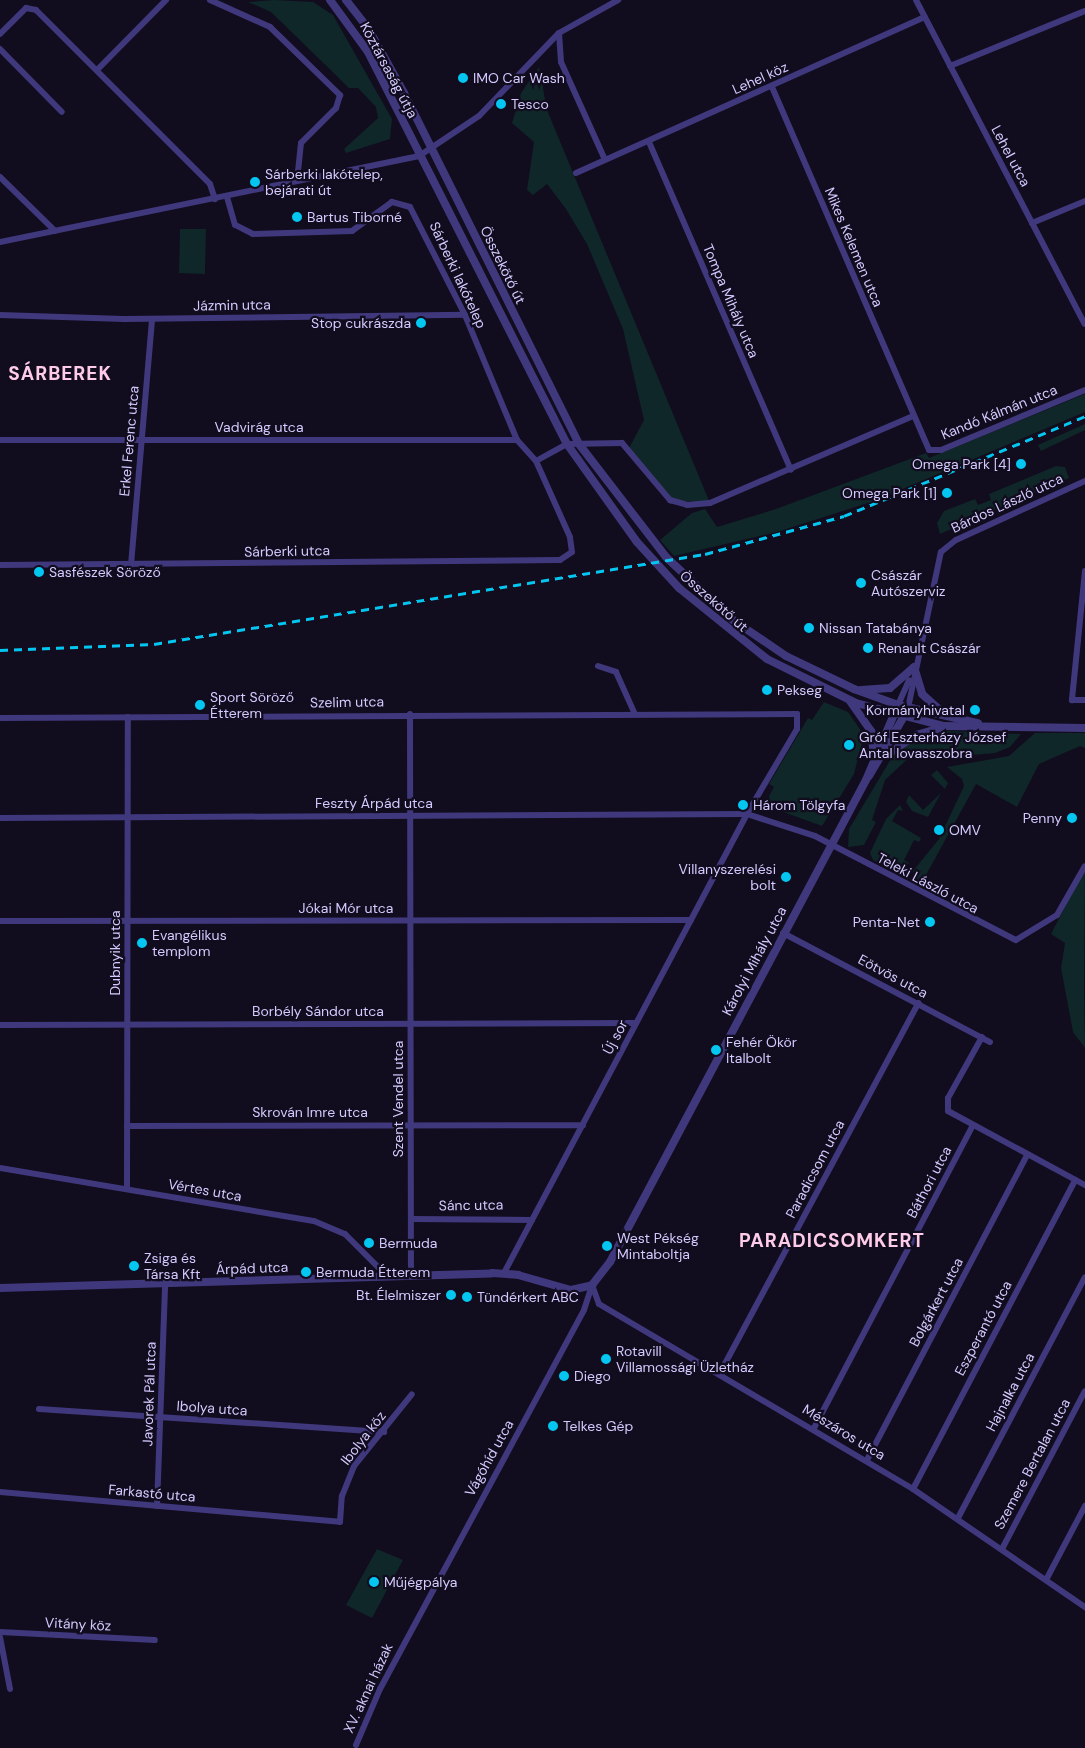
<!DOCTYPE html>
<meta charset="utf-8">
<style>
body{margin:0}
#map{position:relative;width:1085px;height:1748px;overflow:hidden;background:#110c1e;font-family:"DM Sans",sans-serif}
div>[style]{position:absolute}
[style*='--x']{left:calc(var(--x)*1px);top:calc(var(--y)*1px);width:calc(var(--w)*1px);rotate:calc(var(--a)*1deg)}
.green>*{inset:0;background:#0f2728}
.minor>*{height:6px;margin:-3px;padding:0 3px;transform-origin:3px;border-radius:3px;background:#40387c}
.tertiary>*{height:8px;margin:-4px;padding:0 4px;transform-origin:4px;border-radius:4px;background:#40387c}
.rail>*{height:2.5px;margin-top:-1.25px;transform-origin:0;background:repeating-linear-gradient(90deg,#03c6f1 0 8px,transparent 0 14px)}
.dots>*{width:14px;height:14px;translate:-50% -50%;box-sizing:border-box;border:2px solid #110c1e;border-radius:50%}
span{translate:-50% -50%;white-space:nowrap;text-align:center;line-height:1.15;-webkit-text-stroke:4.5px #110c1e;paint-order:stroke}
.street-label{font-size:14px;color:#d4cafe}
.poi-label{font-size:14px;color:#d4cafe}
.left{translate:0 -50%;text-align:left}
.right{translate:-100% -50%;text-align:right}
.district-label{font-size:19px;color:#fecce8;font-weight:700;letter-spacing:1px}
</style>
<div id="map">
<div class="green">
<i style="clip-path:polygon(274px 0,313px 2px,333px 15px,392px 119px,390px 139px,346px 153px,344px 149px,378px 118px,376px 107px,358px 88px,349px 88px,271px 12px,248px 2px)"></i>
<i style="clip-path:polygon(539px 67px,547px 110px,710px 503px,670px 500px,629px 448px,644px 420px,623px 329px,587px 244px,566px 209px,547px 184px,533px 195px,527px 190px,534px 142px,512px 123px,521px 93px)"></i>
<i style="clip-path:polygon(180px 229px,206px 229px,205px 274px,179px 273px)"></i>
<i style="clip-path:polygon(1085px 394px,1085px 412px,874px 501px,777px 532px,674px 556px,660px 540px,692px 513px,705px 509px,717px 527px,776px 509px,926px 453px,929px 458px)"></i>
<i style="clip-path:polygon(1085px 424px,1085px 430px,1041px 451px,1038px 445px)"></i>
<i style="clip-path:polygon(1056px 466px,1065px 467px,1069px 478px,940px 534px,937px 523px,944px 511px,975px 499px,978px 505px,991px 500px,989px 494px)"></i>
<i style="clip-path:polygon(824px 702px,848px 712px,864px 735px,854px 774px,822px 826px,764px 805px,774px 787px,769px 784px,808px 718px,812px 720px)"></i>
<i style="clip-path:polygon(948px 731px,1021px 734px,1010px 747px,995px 753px,948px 757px,915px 752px,885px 780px,872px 820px,876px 822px,864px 845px,848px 847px,849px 829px,894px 754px,923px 735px)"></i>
<i style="clip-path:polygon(1035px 733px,1085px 733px,1085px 748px,1080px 746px,1039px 764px,1017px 807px,976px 784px,920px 886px,913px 871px,939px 839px,964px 786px,962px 779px,947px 767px,1009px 756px)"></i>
<i style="clip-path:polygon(937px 770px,948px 783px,945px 789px,931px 775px)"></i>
<i style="clip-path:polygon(941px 793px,928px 817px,912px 811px,906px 802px,909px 795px,923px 810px)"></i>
<i style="clip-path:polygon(900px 805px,903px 811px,898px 810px,892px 821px,921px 838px,919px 842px,914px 840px,904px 860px,909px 863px,906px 868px,897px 871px,873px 860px,870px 853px,886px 819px)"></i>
<i style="clip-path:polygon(1085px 868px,1084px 989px,1085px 1048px,1073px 1032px,1061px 968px,1065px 943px,1051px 934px)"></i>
<i style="clip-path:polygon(377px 1549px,403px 1560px,372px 1618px,346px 1605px)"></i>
</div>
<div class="minor">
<i style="--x:210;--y:0;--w:66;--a:24.2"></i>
<i style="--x:270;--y:27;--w:98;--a:44.2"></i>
<i style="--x:340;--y:95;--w:14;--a:107"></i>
<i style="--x:336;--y:108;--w:49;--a:135"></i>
<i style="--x:301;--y:143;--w:38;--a:96"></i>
<i style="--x:916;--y:0;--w:365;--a:62.5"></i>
<i style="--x:559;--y:33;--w:29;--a:86"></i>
<i style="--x:561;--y:62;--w:107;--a:65.8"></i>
<i style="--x:0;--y:34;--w:37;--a:-45"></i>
<i style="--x:26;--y:8;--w:10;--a:11"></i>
<i style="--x:36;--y:10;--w:246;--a:45"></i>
<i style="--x:210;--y:184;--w:16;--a:72"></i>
<i style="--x:0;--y:49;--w:88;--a:45.5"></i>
<i style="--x:950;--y:66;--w:146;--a:-22.2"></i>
<i style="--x:98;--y:69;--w:97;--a:-45.4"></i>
<i style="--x:772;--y:87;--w:395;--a:66.6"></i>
<i style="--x:929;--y:450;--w:12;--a:0"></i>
<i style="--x:941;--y:450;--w:156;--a:-22.6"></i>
<i style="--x:649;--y:142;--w:357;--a:66.6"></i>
<i style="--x:576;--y:173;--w:382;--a:-24.1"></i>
<i style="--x:0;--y:177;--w:77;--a:44.5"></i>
<i style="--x:1032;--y:223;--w:57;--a:-22.5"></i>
<i style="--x:0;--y:242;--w:428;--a:-11.6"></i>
<i style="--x:419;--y:156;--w:72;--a:-33.7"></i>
<i style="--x:479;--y:116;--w:115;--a:-46.1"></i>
<i style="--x:559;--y:33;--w:68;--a:-29.2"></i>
<i style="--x:0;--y:315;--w:124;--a:1.8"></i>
<i style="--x:124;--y:319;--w:341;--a:-0.7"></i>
<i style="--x:0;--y:440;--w:517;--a:0"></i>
<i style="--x:536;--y:461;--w:35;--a:-29"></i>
<i style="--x:567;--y:444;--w:55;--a:-1"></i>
<i style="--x:622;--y:443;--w:75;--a:49.9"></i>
<i style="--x:670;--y:500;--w:18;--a:16"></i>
<i style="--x:687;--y:505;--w:23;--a:-5"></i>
<i style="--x:710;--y:503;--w:221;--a:-23.2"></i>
<i style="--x:0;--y:565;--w:560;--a:-0.51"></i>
<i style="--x:560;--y:560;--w:14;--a:-34"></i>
<i style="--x:572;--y:552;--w:15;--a:-98"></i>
<i style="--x:570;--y:537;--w:83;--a:-114.1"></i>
<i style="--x:536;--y:461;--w:28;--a:-132"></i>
<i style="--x:517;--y:440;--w:135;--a:-112.6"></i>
<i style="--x:465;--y:315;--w:121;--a:-117"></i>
<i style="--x:410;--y:207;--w:19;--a:-164"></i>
<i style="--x:392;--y:202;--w:49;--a:144.1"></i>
<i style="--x:352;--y:231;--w:99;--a:178.3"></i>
<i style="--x:253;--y:234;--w:20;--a:-153"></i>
<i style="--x:235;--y:225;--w:29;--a:-106"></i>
<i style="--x:131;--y:565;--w:247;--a:-85.1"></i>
<i style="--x:1085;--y:571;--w:130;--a:95.8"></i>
<i style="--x:1072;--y:700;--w:13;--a:0"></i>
<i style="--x:598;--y:666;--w:19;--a:18"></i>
<i style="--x:616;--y:672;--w:44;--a:65.8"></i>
<i style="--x:898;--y:705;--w:27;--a:-66"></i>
<i style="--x:908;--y:708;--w:159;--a:-78.1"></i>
<i style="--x:941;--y:552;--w:19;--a:-39"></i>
<i style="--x:956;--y:540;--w:142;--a:-24.6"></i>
<i style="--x:410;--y:714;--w:561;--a:89.9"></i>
<i style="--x:0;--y:718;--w:797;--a:-0.29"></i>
<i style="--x:797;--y:714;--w:15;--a:90"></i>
<i style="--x:797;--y:729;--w:99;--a:120.5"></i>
<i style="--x:747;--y:814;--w:519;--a:117.9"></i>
<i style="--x:0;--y:818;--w:747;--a:-0.31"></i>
<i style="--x:747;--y:814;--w:71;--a:17.9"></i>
<i style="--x:815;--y:836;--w:226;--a:27.4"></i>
<i style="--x:1016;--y:940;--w:48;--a:-31.4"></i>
<i style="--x:1057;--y:915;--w:56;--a:-60.3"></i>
<i style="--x:0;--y:921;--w:691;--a:-0.08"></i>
<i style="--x:783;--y:933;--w:234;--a:27.8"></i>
<i style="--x:0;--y:1025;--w:636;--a:-0.18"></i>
<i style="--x:982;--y:1037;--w:70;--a:119.1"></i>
<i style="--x:948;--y:1098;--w:13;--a:90"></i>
<i style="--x:948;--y:1111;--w:156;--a:28.4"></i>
<i style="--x:127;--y:1126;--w:456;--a:-0.1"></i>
<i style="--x:0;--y:1168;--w:318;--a:9.6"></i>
<i style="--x:314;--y:1221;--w:34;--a:23"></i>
<i style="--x:345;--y:1234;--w:59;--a:45"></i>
<i style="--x:127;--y:1189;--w:472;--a:-89.9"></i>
<i style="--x:411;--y:1219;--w:121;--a:0.5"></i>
<i style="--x:592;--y:1285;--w:20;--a:70"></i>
<i style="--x:599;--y:1304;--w:364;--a:30.5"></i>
<i style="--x:913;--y:1489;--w:209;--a:34.5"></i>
<i style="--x:720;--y:1373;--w:420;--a:-61.8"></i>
<i style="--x:39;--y:1409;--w:346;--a:3.8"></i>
<i style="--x:814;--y:1428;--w:340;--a:-62.3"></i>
<i style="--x:867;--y:1460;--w:344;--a:-62.3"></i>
<i style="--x:913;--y:1489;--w:349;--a:-62.3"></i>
<i style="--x:0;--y:1492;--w:341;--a:5"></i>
<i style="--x:340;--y:1522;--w:26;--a:-86"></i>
<i style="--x:342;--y:1496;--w:32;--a:-68"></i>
<i style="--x:354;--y:1466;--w:92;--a:-51.1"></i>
<i style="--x:157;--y:1506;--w:223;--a:-87.9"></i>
<i style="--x:958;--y:1518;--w:272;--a:-62.2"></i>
<i style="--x:1002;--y:1549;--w:178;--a:-62.3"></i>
<i style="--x:1046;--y:1580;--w:84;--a:-62.2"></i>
<i style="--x:0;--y:1632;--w:155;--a:3"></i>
<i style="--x:0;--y:1637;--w:53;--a:79.1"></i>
<i style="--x:356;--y:1745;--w:61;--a:-66.8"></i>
<i style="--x:380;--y:1689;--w:430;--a:-61.7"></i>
<i style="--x:584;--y:1310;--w:25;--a:-72"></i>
</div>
<div class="tertiary">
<i style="--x:330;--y:0;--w:64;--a:53.8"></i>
<i style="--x:368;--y:52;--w:440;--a:63.1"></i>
<i style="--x:567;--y:444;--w:120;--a:54.5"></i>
<i style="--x:637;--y:542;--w:62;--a:47.6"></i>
<i style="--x:679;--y:588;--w:113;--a:38.9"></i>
<i style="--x:767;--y:659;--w:99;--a:26.3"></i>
<i style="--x:856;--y:703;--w:90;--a:14.8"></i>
<i style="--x:943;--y:726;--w:142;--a:0.8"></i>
<i style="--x:346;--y:0;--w:36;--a:52"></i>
<i style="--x:368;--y:28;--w:74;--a:61"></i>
<i style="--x:404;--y:93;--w:392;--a:63.5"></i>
<i style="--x:579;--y:444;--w:143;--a:52.4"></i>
<i style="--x:666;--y:557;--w:92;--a:43.2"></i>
<i style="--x:733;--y:620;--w:64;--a:34.2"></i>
<i style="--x:786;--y:656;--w:76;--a:25.9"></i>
<i style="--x:854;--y:689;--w:47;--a:20"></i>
<i style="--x:898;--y:705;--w:82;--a:12.7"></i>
<i style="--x:914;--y:667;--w:28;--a:73"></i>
<i style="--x:922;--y:694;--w:30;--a:42"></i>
<i style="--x:861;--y:690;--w:29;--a:-4"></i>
<i style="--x:890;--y:688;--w:32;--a:-41"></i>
<i style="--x:850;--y:701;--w:37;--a:55"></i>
<i style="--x:871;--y:731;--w:24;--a:83"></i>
<i style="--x:888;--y:754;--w:34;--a:-34"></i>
<i style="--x:916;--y:735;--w:29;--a:-16"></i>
<i style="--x:869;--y:776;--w:73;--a:-59.6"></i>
<i style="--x:0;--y:1288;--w:492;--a:-1.7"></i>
<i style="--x:492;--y:1273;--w:26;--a:4"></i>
<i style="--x:518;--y:1275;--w:55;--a:15.8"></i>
<i style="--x:571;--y:1290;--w:22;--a:-13"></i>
<i style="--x:592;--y:1285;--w:29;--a:-52"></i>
<i style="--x:610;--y:1262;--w:546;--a:-62.03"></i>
<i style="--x:866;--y:780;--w:82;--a:-66.9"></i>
</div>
<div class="rail">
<i style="--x:0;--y:650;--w:154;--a:-2.2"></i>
<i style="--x:154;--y:644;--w:558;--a:-9.28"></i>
<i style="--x:705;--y:554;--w:144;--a:-15.3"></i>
<i style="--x:844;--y:516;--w:261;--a:-22.5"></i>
</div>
<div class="dots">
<i style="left:463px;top:78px;background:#03c6f1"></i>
<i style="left:501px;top:104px;background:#03c6f1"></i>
<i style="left:255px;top:182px;background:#03c6f1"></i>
<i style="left:297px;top:217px;background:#03c6f1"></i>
<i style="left:421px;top:323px;background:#03c6f1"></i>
<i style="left:1021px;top:464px;background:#03c6f1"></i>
<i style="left:947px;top:493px;background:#03c6f1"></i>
<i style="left:39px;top:572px;background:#03c6f1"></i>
<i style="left:861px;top:583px;background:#03c6f1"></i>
<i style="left:809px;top:628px;background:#03c6f1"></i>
<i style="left:868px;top:648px;background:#03c6f1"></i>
<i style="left:767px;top:690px;background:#03c6f1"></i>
<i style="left:200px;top:705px;background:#03c6f1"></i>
<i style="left:975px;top:710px;background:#03c6f1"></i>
<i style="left:849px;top:745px;background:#03c6f1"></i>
<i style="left:743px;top:805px;background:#03c6f1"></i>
<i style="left:1072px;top:818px;background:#03c6f1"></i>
<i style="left:939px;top:830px;background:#03c6f1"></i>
<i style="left:786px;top:877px;background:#03c6f1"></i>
<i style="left:930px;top:922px;background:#03c6f1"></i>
<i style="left:142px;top:943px;background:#03c6f1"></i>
<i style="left:716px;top:1050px;background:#03c6f1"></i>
<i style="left:369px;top:1243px;background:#03c6f1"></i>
<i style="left:607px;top:1246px;background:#03c6f1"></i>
<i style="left:134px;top:1266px;background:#03c6f1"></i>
<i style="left:306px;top:1272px;background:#03c6f1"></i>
<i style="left:451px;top:1295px;background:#03c6f1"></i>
<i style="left:467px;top:1297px;background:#03c6f1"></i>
<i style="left:606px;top:1359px;background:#03c6f1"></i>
<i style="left:564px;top:1376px;background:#03c6f1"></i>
<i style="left:553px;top:1426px;background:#03c6f1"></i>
<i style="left:374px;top:1582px;background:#03c6f1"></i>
</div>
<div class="street-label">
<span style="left:389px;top:70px;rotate:62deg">Köztársaság útja</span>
<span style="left:760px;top:78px;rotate:-24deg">Lehel köz</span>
<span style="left:1011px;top:156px;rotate:62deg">Lehel utca</span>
<span style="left:854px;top:247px;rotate:67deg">Mikes Kelemen utca</span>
<span style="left:503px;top:265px;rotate:64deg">Összekötő út</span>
<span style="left:458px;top:275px;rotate:65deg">Sárberki lakótelep</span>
<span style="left:731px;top:301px;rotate:67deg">Tompa Mihály utca</span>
<span style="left:232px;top:305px;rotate:-1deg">Jázmin utca</span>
<span style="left:999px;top:412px;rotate:-22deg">Kandó Kálmán utca</span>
<span style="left:259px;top:427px">Vadvirág utca</span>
<span style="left:129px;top:441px;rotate:-85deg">Erkel Ferenc utca</span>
<span style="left:1007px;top:503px;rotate:-25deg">Bárdos László utca</span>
<span style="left:287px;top:551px;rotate:-1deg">Sárberki utca</span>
<span style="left:714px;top:601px;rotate:41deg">Összekötő út</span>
<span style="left:347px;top:702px;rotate:-1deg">Szelim utca</span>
<span style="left:374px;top:803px">Feszty Árpád utca</span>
<span style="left:928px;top:883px;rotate:28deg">Teleki László utca</span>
<span style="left:346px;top:908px">Jókai Mór utca</span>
<span style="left:115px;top:953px;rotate:-90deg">Dubnyik utca</span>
<span style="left:754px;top:961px;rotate:-62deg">Károlyi Mihály utca</span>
<span style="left:893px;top:976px;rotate:28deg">Eötvös utca</span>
<span style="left:318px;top:1011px">Borbély Sándor utca</span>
<span style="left:615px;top:1037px;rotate:-62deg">Új sor</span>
<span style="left:398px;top:1099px;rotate:-90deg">Szent Vendel utca</span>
<span style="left:310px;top:1112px">Skrován Imre utca</span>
<span style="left:815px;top:1169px;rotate:-62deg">Paradicsom utca</span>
<span style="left:929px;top:1182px;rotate:-62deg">Báthori utca</span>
<span style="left:205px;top:1190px;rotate:10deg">Vértes utca</span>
<span style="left:471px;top:1205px;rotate:-1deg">Sánc utca</span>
<span style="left:252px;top:1268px;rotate:-2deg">Árpád utca</span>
<span style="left:936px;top:1302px;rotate:-62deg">Bolgárkert utca</span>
<span style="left:983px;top:1328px;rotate:-62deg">Eszperantó utca</span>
<span style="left:1010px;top:1392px;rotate:-62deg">Hajnalka utca</span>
<span style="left:149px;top:1394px;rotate:-88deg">Javorek Pál utca</span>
<span style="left:212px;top:1408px;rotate:4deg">Ibolya utca</span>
<span style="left:844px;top:1432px;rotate:31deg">Mészáros utca</span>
<span style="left:363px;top:1438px;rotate:-52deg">Ibolya köz</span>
<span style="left:489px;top:1458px;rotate:-61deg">Vágóhíd utca</span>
<span style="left:1032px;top:1464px;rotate:-62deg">Szemere Bertalan utca</span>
<span style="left:152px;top:1493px;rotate:5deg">Farkastó utca</span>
<span style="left:78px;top:1624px;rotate:3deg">Vitány köz</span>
<span style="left:368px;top:1688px;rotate:-65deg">XV. aknai házak</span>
</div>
<div class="poi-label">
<span class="left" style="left:473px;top:78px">IMO Car Wash</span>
<span class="left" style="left:511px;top:104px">Tesco</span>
<span class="left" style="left:265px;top:182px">Sárberki lakótelep,<br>bejárati út</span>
<span class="left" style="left:307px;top:217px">Bartus Tiborné</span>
<span class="right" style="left:411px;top:323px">Stop cukrászda</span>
<span class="right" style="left:1011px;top:464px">Omega Park [4]</span>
<span class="right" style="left:937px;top:493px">Omega Park [1]</span>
<span class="left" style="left:49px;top:572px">Sasfészek Söröző</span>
<span class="left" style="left:871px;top:583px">Császár<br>Autószerviz</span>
<span class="left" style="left:819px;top:628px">Nissan Tatabánya</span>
<span class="left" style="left:878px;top:648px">Renault Császár</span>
<span class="left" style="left:777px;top:690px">Pekseg</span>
<span class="left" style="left:210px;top:705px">Sport Söröző<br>Étterem</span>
<span class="right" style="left:965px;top:710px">Kormányhivatal</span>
<span class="left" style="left:859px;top:745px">Gróf Eszterházy József<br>Antal lovasszobra</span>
<span class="left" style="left:753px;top:805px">Három Tölgyfa</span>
<span class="right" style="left:1062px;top:818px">Penny</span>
<span class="left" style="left:949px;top:830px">OMV</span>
<span class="right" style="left:776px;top:877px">Villanyszerelési<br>bolt</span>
<span class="right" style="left:920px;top:922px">Penta-Net</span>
<span class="left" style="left:152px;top:943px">Evangélikus<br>templom</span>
<span class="left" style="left:726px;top:1050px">Fehér Ökör<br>Italbolt</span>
<span class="left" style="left:617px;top:1246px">West Pékség<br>Mintaboltja</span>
<span class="left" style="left:379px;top:1243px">Bermuda</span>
<span class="left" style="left:144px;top:1266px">Zsiga és<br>Társa Kft</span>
<span class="left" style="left:316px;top:1272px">Bermuda Étterem</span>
<span class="right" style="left:441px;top:1295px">Bt. Élelmiszer</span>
<span class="left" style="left:477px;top:1297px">Tündérkert ABC</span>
<span class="left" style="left:616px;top:1359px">Rotavill<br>Villamossági Üzletház</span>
<span class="left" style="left:574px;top:1376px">Diego</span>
<span class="left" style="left:563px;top:1426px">Telkes Gép</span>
<span class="left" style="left:384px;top:1582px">Műjégpálya</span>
</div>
<div class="district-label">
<span style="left:60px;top:374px">SÁRBEREK</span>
<span style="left:832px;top:1241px">PARADICSOMKERT</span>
</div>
</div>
